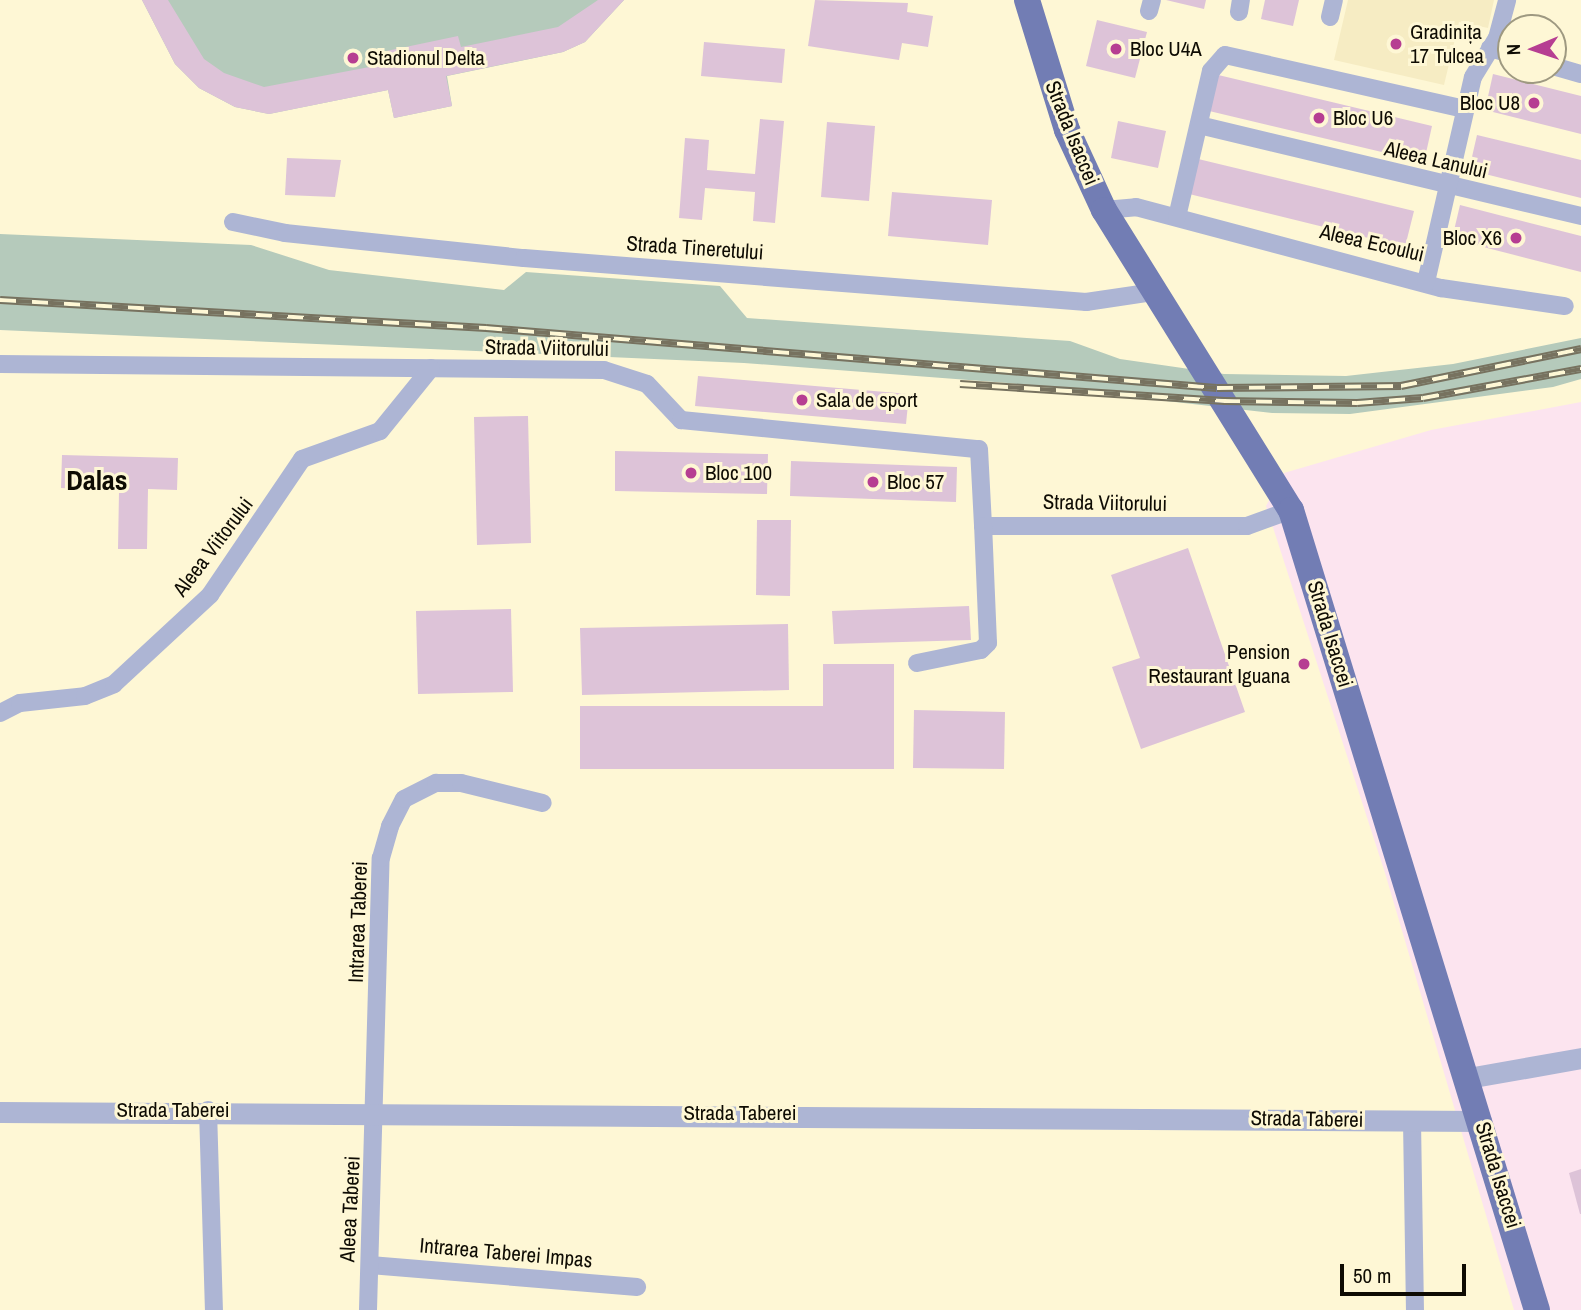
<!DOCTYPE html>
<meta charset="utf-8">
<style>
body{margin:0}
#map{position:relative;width:1581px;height:1310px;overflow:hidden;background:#fef7d5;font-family:"Archivo Narrow",sans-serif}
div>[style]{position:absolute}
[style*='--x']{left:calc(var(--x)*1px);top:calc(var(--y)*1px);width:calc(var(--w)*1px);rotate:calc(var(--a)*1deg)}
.built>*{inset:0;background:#f6ecc3}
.industrial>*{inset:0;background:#fce4ef}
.green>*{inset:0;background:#b5cabb}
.building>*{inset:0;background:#ddc3d8}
.minor>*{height:18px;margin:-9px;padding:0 9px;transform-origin:9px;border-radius:9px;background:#adb5d4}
.tertiary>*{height:21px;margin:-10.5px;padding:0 10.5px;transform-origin:10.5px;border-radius:10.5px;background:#adb5d4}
.primary>*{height:26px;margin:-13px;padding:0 13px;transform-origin:13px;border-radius:13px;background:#727db4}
.rail>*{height:8px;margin-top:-4px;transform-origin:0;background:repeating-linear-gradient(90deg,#fef7d5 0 16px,#77725f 0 32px);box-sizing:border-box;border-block:2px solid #77725f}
.dots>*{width:19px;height:19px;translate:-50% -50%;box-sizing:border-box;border:4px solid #fef7d5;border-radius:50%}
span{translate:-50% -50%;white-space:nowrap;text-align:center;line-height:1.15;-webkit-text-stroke:6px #fef7d5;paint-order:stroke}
.poi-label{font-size:21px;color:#0e0b03}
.left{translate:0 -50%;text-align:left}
.right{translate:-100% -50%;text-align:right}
.street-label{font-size:21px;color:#0e0b03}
.district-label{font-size:28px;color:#0e0b03;font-weight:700}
.north{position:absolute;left:1497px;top:14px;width:70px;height:70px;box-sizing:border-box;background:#fef7d5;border:2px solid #9e9981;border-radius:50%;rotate:268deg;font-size:19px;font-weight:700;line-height:28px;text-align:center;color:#0e0b03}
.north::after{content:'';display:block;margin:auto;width:24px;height:32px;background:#b63e92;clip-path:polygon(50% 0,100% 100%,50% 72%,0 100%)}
.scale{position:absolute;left:1340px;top:1264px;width:126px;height:32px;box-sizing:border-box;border:4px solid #0e0b03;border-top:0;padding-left:9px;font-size:21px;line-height:24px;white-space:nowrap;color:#0e0b03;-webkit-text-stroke:5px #fef7d5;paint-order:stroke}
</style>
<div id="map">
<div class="built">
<i style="clip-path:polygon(1348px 0,1494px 0,1488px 28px,1459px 22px,1444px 85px,1334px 60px)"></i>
</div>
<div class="industrial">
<i style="clip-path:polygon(1581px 402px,1581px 1310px,1514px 1310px,1385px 873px,1266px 506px,1284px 473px,1431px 430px)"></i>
</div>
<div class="green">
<i style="clip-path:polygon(142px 0,624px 0,585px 42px,563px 52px,447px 76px,452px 106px,394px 118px,388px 90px,269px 114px,235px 107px,199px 88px,175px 64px)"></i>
<i style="clip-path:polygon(0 234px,251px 245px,329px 270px,504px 290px,526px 272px,720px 286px,747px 318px,1070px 341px,1120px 359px,1224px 374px,1346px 376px,1453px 364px,1581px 338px,1581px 379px,1553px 387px,1350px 414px,1272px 413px,1008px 383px,744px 363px,0 330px)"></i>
</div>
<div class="building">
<i style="clip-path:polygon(142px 0,168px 0,204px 59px,224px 73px,264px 87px,380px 65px,377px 53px,458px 36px,461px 47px,558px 27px,598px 0,624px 0,585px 42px,563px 52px,446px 76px,452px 106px,394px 118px,388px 90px,269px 114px,235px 107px,199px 88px,175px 64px)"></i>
<i style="clip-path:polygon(815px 0,908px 3px,907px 12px,933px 16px,928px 47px,902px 43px,899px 60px,808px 46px)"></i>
<i style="clip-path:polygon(1166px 0,1206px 0,1204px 9px)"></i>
<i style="clip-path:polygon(1265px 0,1299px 0,1293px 26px,1261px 19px)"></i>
<i style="clip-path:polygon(1097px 20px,1147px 32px,1135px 78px,1086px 66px)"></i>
<i style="clip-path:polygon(704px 42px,785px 49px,782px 83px,701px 76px)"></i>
<i style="clip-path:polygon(1214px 74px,1432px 126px,1424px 162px,1205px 110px)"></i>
<i style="clip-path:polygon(1493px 74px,1581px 96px,1581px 134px,1485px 110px)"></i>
<i style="clip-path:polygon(760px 119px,784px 121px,775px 223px,753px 221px,755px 192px,705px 188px,702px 220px,679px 218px,685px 138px,709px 140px,707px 170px,755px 174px)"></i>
<i style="clip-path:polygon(1118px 121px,1166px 131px,1158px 168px,1111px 158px)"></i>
<i style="clip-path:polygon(827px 122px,875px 126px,869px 201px,821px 197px)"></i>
<i style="clip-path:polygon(1477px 135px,1581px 160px,1581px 198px,1469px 170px)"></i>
<i style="clip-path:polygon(287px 158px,341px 160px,335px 197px,285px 195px)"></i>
<i style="clip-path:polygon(1194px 158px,1414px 211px,1405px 247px,1185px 193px)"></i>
<i style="clip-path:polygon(892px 192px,992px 200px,988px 245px,888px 236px)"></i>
<i style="clip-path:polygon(1460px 205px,1581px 236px,1581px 272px,1452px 239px)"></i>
<i style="clip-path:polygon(698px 376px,909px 394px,906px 424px,695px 406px)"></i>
<i style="clip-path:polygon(528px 416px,531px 543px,477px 545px,474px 417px)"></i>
<i style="clip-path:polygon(615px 451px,768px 454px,767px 494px,615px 491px)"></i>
<i style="clip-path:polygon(62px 455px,178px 458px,177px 490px,148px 489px,147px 549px,118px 549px,119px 491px,61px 488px)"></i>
<i style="clip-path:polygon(791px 461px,957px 467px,956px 502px,790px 496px)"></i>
<i style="clip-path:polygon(757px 520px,791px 520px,790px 596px,756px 595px)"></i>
<i style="clip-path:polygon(1188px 548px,1245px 712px,1141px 749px,1112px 667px,1140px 658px,1111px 575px)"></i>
<i style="clip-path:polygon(969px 606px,971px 640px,834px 644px,832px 611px)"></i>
<i style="clip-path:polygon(511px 609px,513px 692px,418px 694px,416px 611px)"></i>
<i style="clip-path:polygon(788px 624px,789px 690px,582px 695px,580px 628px)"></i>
<i style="clip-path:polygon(823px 664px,894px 664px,894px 769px,580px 769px,580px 706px,823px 706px)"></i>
<i style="clip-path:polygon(914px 710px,1005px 712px,1004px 769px,913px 768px)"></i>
<i style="clip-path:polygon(1581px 1169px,1581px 1214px,1580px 1214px,1569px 1173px)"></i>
</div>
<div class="minor">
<i style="--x:1149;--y:11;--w:11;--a:-75"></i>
<i style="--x:1239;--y:12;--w:12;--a:-81"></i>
<i style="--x:1330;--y:17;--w:17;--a:-77"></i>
<i style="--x:1490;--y:48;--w:22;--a:16"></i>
<i style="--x:1553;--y:66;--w:29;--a:16"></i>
<i style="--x:1199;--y:125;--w:393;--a:13.4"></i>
<i style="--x:1104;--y:210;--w:32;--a:-5"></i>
<i style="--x:1136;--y:207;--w:316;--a:14.9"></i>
<i style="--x:1441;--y:288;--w:125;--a:8.3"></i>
<i style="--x:1177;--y:217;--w:150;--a:-76.9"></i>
<i style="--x:1211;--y:71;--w:21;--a:-49"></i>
<i style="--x:1225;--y:55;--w:245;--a:12.7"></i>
<i style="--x:233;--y:222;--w:53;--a:11.9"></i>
<i style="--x:285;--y:233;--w:240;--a:6"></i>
<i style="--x:524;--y:258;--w:564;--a:4.48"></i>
<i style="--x:1086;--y:302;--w:69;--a:-8.4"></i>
<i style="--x:1426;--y:282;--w:210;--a:-77.1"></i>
<i style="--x:1473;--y:77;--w:46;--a:-58.4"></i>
<i style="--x:1497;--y:38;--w:39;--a:-75"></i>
<i style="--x:0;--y:364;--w:604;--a:0.57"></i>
<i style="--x:604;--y:370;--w:45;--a:18"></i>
<i style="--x:647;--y:384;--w:50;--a:46.6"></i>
<i style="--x:681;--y:420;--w:299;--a:5.6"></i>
<i style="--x:979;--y:449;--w:77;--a:87"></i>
<i style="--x:983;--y:526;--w:264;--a:0"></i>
<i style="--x:1247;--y:526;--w:47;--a:-20"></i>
<i style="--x:917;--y:663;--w:65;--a:-11.5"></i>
<i style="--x:981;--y:650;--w:10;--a:-45"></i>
<i style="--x:988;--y:643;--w:117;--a:-92.4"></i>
<i style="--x:0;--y:713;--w:22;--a:-27"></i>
<i style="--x:20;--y:703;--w:65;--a:-6.1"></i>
<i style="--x:85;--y:696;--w:31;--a:-22"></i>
<i style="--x:114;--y:684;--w:131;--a:-42.8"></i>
<i style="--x:210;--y:595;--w:164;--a:-55.9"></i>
<i style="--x:302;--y:459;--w:83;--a:-19.7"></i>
<i style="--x:380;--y:431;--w:81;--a:-51"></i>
<i style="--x:208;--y:1110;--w:200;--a:88.3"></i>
<i style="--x:1412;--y:1121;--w:189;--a:89.1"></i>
<i style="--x:370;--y:1265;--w:268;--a:4.7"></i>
<i style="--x:368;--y:1310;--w:452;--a:-88.4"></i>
<i style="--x:381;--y:858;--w:33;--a:-74"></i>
<i style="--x:390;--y:826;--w:30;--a:-63"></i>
<i style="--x:404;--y:799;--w:36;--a:-27"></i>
<i style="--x:436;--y:783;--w:25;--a:0"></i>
<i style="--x:461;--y:783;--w:84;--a:13.7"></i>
</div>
<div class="tertiary">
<i style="--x:1468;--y:1078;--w:115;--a:-10"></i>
<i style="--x:0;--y:1112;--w:1481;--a:0.35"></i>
</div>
<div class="primary">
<i style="--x:1027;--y:0;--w:136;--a:72.9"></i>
<i style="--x:1067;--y:130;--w:88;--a:65.2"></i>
<i style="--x:1104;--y:210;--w:354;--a:58.1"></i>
<i style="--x:1291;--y:510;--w:837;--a:72.91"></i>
</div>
<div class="rail">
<i style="--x:0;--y:300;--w:487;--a:3.3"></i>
<i style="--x:486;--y:328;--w:733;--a:4.69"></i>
<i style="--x:1217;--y:388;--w:184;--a:-0.6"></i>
<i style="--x:1401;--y:386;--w:184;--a:-11.6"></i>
<i style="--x:960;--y:384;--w:265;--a:3.7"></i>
<i style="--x:1224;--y:401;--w:133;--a:0.9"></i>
<i style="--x:1357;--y:403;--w:66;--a:-4.3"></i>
<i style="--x:1423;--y:398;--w:161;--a:-10.4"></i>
</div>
<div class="dots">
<i style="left:1396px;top:44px;background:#b63e92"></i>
<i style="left:1116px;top:49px;background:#b63e92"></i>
<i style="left:353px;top:58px;background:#b63e92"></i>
<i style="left:1534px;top:103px;background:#b63e92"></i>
<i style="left:1319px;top:118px;background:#b63e92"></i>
<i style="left:1516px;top:238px;background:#b63e92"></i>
<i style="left:802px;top:400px;background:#b63e92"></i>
<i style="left:691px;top:473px;background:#b63e92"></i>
<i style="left:873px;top:482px;background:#b63e92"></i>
<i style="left:1304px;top:664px;background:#b63e92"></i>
</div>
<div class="poi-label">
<span class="left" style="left:1410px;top:44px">Gradinița<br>17 Tulcea</span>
<span class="left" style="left:1130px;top:49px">Bloc U4A</span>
<span class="left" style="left:367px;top:58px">Stadionul Delta</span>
<span class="right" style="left:1520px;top:103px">Bloc U8</span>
<span class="left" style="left:1333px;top:118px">Bloc U6</span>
<span class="right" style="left:1502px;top:238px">Bloc X6</span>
<span class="left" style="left:816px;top:400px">Sala de sport</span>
<span class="left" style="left:705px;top:473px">Bloc 100</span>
<span class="left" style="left:887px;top:482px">Bloc 57</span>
<span class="right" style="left:1290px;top:664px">Pension<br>Restaurant Iguana</span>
</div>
<div class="street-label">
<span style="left:1072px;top:133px;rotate:68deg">Strada Isaccei</span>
<span style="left:1436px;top:160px;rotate:13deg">Aleea Lanului</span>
<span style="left:1372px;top:243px;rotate:13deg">Aleea Ecoului</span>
<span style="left:695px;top:248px;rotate:4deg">Strada Tineretului</span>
<span style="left:547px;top:348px;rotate:1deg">Strada Viitorului</span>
<span style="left:1105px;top:503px;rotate:1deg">Strada Viitorului</span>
<span style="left:213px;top:547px;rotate:-53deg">Aleea Viitorului</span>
<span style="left:1330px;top:634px;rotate:73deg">Strada Isaccei</span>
<span style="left:358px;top:922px;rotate:-88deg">Intrarea Taberei</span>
<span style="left:173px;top:1110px">Strada Taberei</span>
<span style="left:740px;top:1113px">Strada Taberei</span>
<span style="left:1307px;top:1119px;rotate:1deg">Strada Taberei</span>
<span style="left:1498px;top:1175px;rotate:73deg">Strada Isaccei</span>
<span style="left:350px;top:1209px;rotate:-87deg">Aleea Taberei</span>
<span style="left:506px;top:1253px;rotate:5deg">Intrarea Taberei Impas</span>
</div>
<div class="district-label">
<span style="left:97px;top:480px">Dalas</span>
</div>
<div class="north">N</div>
<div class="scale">50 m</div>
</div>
